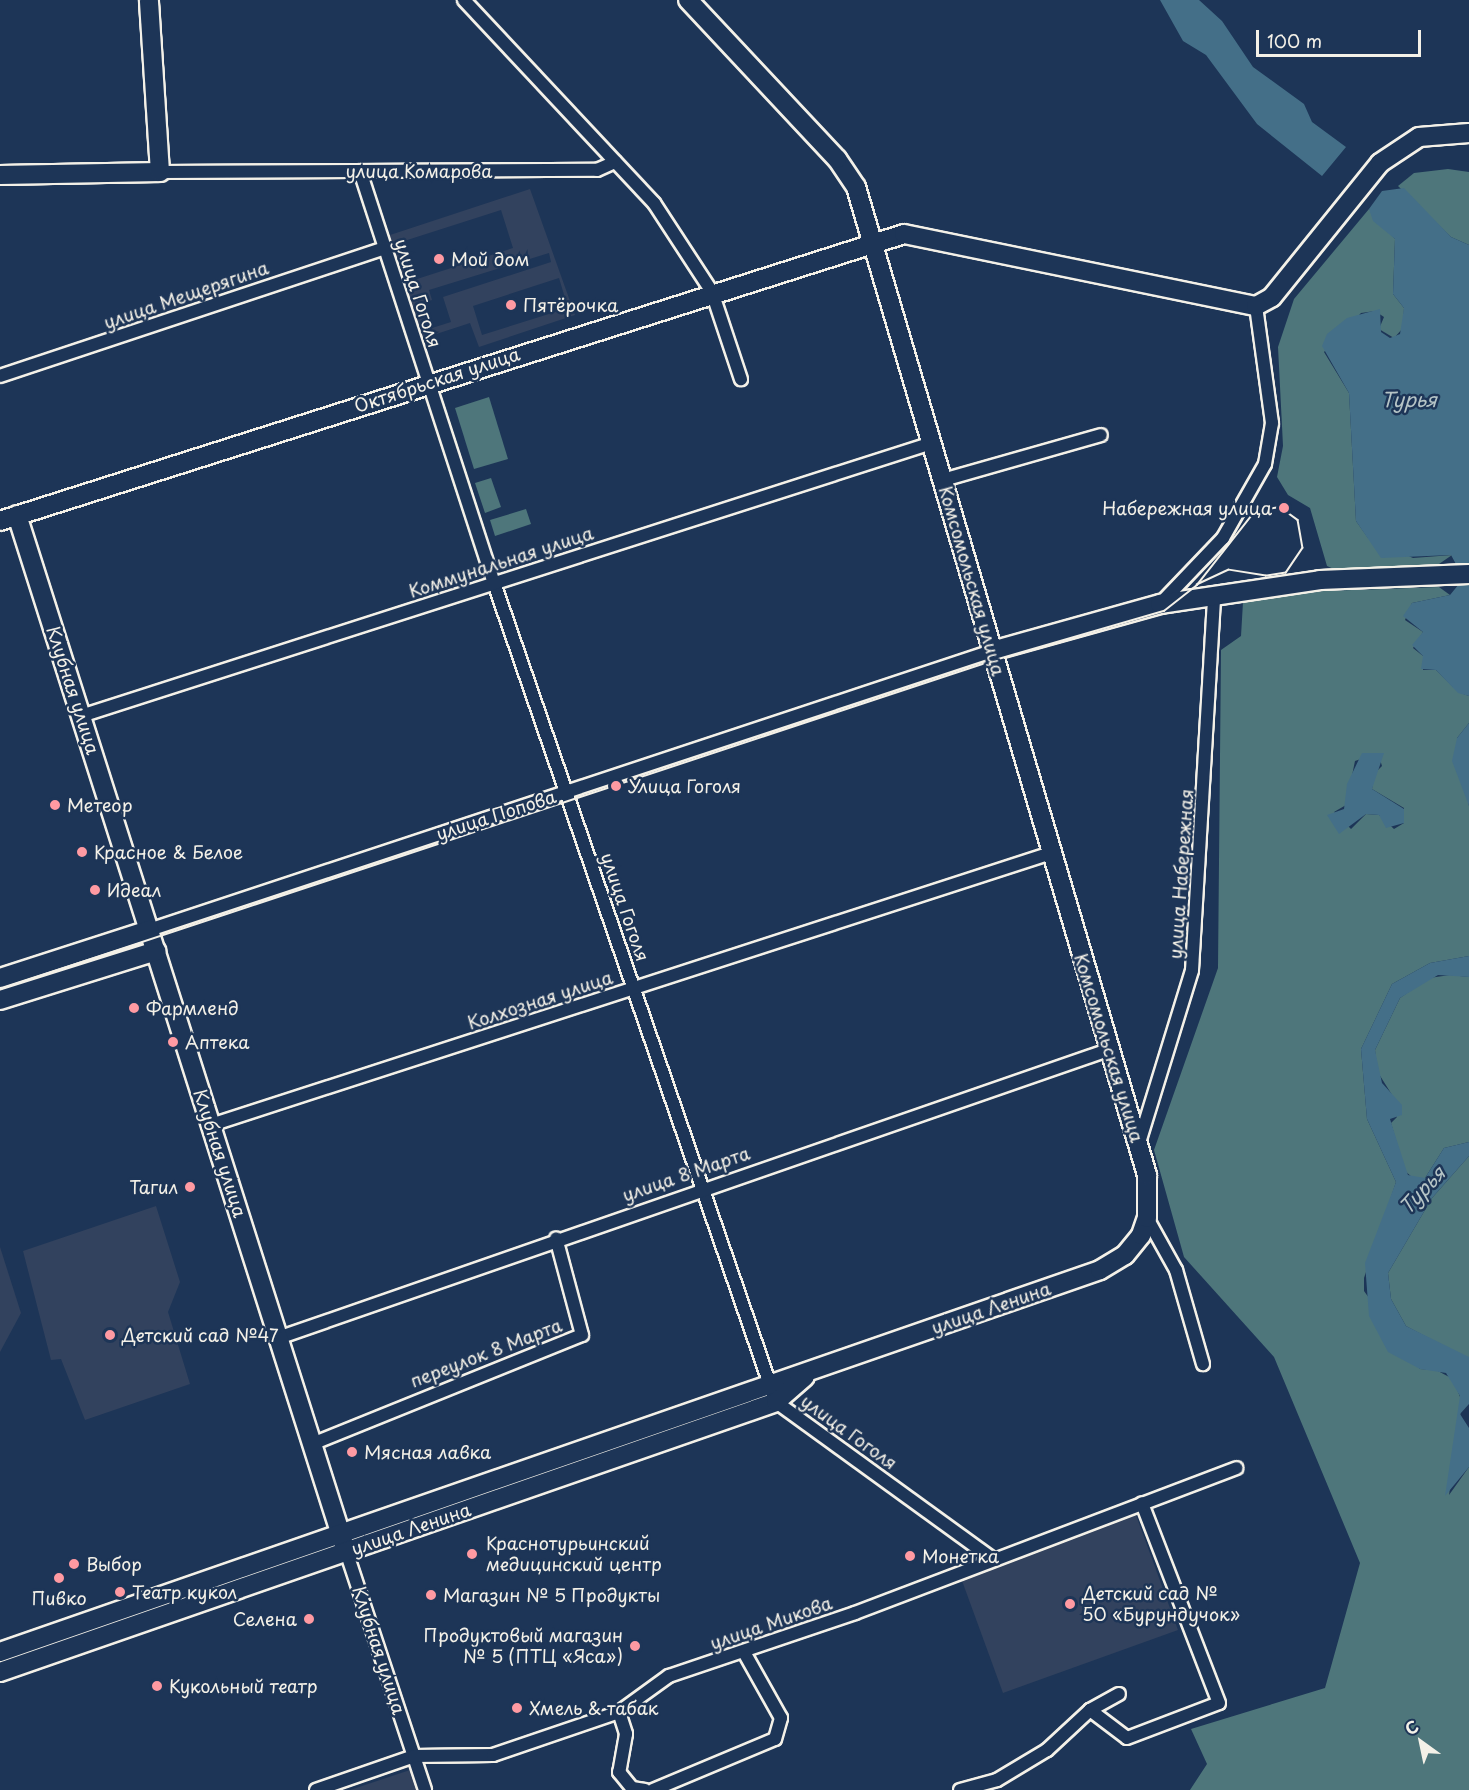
<!DOCTYPE html>
<meta charset="utf-8">
<style>
body{margin:0}
#map{position:relative;width:1469px;height:1790px;overflow:hidden;background:#1d3557;font-family:"Playpen Sans",sans-serif}
div>[style]{position:absolute}
[style*='--x']{left:calc(var(--x)*1px);top:calc(var(--y)*1px);width:calc(var(--w)*1px);rotate:calc(var(--a)*1deg)}
.built>*{inset:0;background:#32425e}
.green>*{inset:0;background:#4e767b}
.water>*{inset:0;background:#446f88}
.roads{filter:drop-shadow(2px 0 #f4f1e8) drop-shadow(-2px 0 #f4f1e8) drop-shadow(0 2px #f4f1e8) drop-shadow(0 -2px #f4f1e8)}
.street>*{height:12px;margin:-6px;padding:0 6px;transform-origin:6px;border-radius:6px;background:#1d3557}
.secondary>*{height:18px;margin:-9px;padding:0 9px;transform-origin:9px;border-radius:9px;background:#1d3557}
.tram>*{height:1.5px;margin:-0.75px;padding:0 0.75px;transform-origin:0.75px;border-radius:0.75px;background:#f4f1e8}
.dots>*{width:16px;height:16px;translate:-50% -50%;box-sizing:border-box;border:3px solid #1d3557;border-radius:50%}
span{translate:-50% -50%;white-space:nowrap;text-align:center;line-height:1.15;-webkit-text-stroke:5px #1d3557;paint-order:stroke}
.street-label{font-size:18px;color:#f4f1e8}
.poi-label{font-size:18px;color:#f4f1e8}
.left{translate:0 -50%;text-align:left}
.right{translate:-100% -50%;text-align:right}
.water-label{font-size:20px;color:#b6c4c6;font-style:italic}
.north{position:absolute;left:1391px;top:1712px;width:60px;height:60px;-webkit-text-stroke:4px #1d3557;paint-order:stroke;rotate:327deg;font-size:16px;font-weight:700;line-height:24px;text-align:center;color:#f4f1e8}
.north::after{content:'';display:block;margin:auto;width:21px;height:27px;background:#f4f1e8;clip-path:polygon(50% 0,100% 100%,50% 72%,0 100%)}
.scale{position:absolute;left:1256px;top:30px;width:165px;height:27px;box-sizing:border-box;border:3px solid #f4f1e8;border-top:0;padding-left:8px;font-size:18px;line-height:21px;white-space:nowrap;color:#f4f1e8;-webkit-text-stroke:4px #1d3557;paint-order:stroke}
</style>
<div id="map">
<div class="built">
<i style="clip-path:polygon(evenodd,530px 189px,575px 315px,479px 347px,470px 323px,421px 339px,387px 236px,530px 189px,501px 210px,513px 248px,414px 280px,401px 242px,501px 210px,530px 189px,549px 253px,551px 262px,443px 297px,451px 322px,432px 328px,424px 303px,432px 300px,429px 290px,549px 253px,530px 189px,559px 278px,568px 308px,482px 335px,473px 306px,559px 278px)"></i>
<i style="clip-path:polygon(156px 1206px,180px 1282px,168px 1312px,190px 1384px,85px 1420px,61px 1359px,51px 1360px,23px 1251px)"></i>
<i style="clip-path:polygon(0 1247px,21px 1313px,0 1352px)"></i>
<i style="clip-path:polygon(1136px 1515px,1178px 1630px,1003px 1693px,961px 1578px)"></i>
<i style="clip-path:polygon(410px 1770px,417px 1790px,350px 1790px)"></i>
</div>
<div class="green">
<i style="clip-path:polygon(1448px 169px,1469px 172px,1469px 245px,1451px 237px,1398px 186px,1414px 173px)"></i>
<i style="clip-path:polygon(1369px 209px,1395px 239px,1393px 294px,1404px 308px,1403px 328px,1394px 338px,1379px 329px,1384px 317px,1375px 311px,1361px 313px,1324px 352px,1349px 393px,1356px 521px,1368px 538px,1413px 558px,1452px 555px,1439px 564px,1336px 570px,1327px 566px,1310px 508px,1288px 495px,1277px 477px,1283px 446px,1278px 347px,1294px 299px)"></i>
<i style="clip-path:polygon(489px 397px,508px 459px,474px 469px,455px 408px)"></i>
<i style="clip-path:polygon(491px 478px,501px 507px,485px 513px,475px 483px)"></i>
<i style="clip-path:polygon(526px 509px,531px 524px,495px 536px,490px 520px)"></i>
<i style="clip-path:polygon(evenodd,1439px 587px,1450px 595px,1412px 603px,1405px 620px,1423px 632px,1413px 648px,1423px 656px,1423px 670px,1436px 670px,1458px 692px,1469px 696px,1469px 723px,1457px 738px,1469px 806px,1469px 956px,1430px 963px,1392px 984px,1361px 1049px,1367px 1119px,1396px 1182px,1364px 1278px,1364px 1291px,1420px 1369px,1436px 1370px,1453px 1379px,1462px 1402px,1449px 1495px,1469px 1467px,1469px 1790px,1190px 1790px,1207px 1764px,1191px 1729px,1325px 1688px,1360px 1563px,1274px 1357px,1184px 1257px,1154px 1150px,1218px 968px,1221px 650px,1241px 636px,1243px 602px,1323px 591px,1439px 587px,1378px 753px,1382px 766px,1374px 774px,1372px 789px,1404px 808px,1404px 823px,1394px 829px,1379px 815px,1366px 814px,1351px 829px,1334px 812px,1346px 805px,1355px 761px,1378px 753px)"></i>
<i style="clip-path:polygon(1450px 975px,1469px 977px,1469px 1142px,1444px 1148px,1425px 1178px,1413px 1178px,1405px 1171px,1391px 1123px,1397px 1117px,1394px 1098px,1377px 1071px,1375px 1050px,1400px 998px,1429px 978px)"></i>
<i style="clip-path:polygon(1469px 1156px,1469px 1357px,1466px 1358px,1406px 1326px,1391px 1299px,1388px 1273px,1432px 1198px)"></i>
</div>
<div class="water">
<i style="clip-path:polygon(1160px 0,1199px 0,1222px 21px,1253px 67px,1304px 104px,1312px 122px,1346px 147px,1322px 176px,1257px 124px,1206px 55px,1183px 41px)"></i>
<i style="clip-path:polygon(1404px 188px,1451px 237px,1469px 245px,1469px 696px,1458px 693px,1436px 670px,1421px 669px,1423px 656px,1412px 645px,1423px 632px,1403px 616px,1412px 603px,1450px 595px,1459px 584px,1457px 566px,1451px 555px,1381px 558px,1356px 521px,1349px 393px,1322px 346px,1327px 334px,1347px 318px,1380px 309px,1381px 332px,1390px 338px,1400px 334px,1404px 308px,1393px 294px,1395px 239px,1373px 221px,1369px 209px,1382px 191px)"></i>
<i style="clip-path:polygon(1469px 723px,1469px 806px,1452px 761px,1457px 738px)"></i>
<i style="clip-path:polygon(1362px 753px,1384px 753px,1372px 789px,1404px 809px,1404px 823px,1386px 828px,1379px 815px,1366px 814px,1339px 834px,1327px 815px,1344px 809px,1347px 784px)"></i>
<i style="clip-path:polygon(1469px 956px,1469px 977px,1438px 975px,1400px 998px,1375px 1050px,1382px 1083px,1402px 1105px,1402px 1115px,1390px 1119px,1408px 1175px,1425px 1178px,1444px 1148px,1469px 1142px,1469px 1156px,1432px 1198px,1388px 1273px,1391px 1299px,1406px 1326px,1469px 1357px,1469px 1404px,1460px 1414px,1469px 1428px,1469px 1467px,1445px 1496px,1460px 1396px,1446px 1373px,1420px 1369px,1388px 1352px,1369px 1316px,1365px 1263px,1396px 1182px,1367px 1119px,1361px 1049px,1392px 984px,1430px 963px)"></i>
</div>
<div class="roads">
<div class="street">
<i style="--x:464;--y:0;--w:278;--a:46.9"></i>
<i style="--x:654;--y:203;--w:106;--a:56.9"></i>
<i style="--x:712;--y:292;--w:92;--a:71.6"></i>
<i style="--x:360;--y:171;--w:433;--a:72"></i>
<i style="--x:494;--y:583;--w:866;--a:71"></i>
<i style="--x:776;--y:1402;--w:264;--a:35.9"></i>
<i style="--x:160;--y:172;--w:437;--a:-0.3"></i>
<i style="--x:597;--y:170;--w:20;--a:-24"></i>
<i style="--x:0;--y:376;--w:406;--a:-18.4"></i>
<i style="--x:943;--y:480;--w:164;--a:-15.9"></i>
<i style="--x:1161;--y:603;--w:90;--a:-46.4"></i>
<i style="--x:1223;--y:538;--w:85;--a:-60.4"></i>
<i style="--x:1265;--y:464;--w:42;--a:-80.3"></i>
<i style="--x:1272;--y:423;--w:118;--a:-97.8"></i>
<i style="--x:81;--y:716;--w:894;--a:-17.79"></i>
<i style="--x:149;--y:930;--w:888;--a:-18.31"></i>
<i style="--x:211;--y:1125;--w:883;--a:-17.94"></i>
<i style="--x:1138;--y:1146;--w:184;--a:-72.9"></i>
<i style="--x:1192;--y:970;--w:376;--a:-86.6"></i>
<i style="--x:1147;--y:1218;--w:60;--a:60.9"></i>
<i style="--x:1176;--y:1270;--w:98;--a:74"></i>
<i style="--x:278;--y:1338;--w:879;--a:-19.14"></i>
<i style="--x:312;--y:1444;--w:291;--a:-22"></i>
<i style="--x:582;--y:1335;--w:100;--a:-105"></i>
<i style="--x:346;--y:1551;--w:252;--a:71.7"></i>
<i style="--x:1090;--y:1710;--w:46;--a:37.1"></i>
<i style="--x:1127;--y:1738;--w:98;--a:-20.8"></i>
<i style="--x:1219;--y:1703;--w:214;--a:-111.1"></i>
<i style="--x:619;--y:1712;--w:23;--a:72"></i>
<i style="--x:626;--y:1734;--w:39;--a:100"></i>
<i style="--x:619;--y:1772;--w:21;--a:51"></i>
<i style="--x:632;--y:1788;--w:13;--a:9"></i>
<i style="--x:316;--y:1790;--w:104;--a:-19.1"></i>
<i style="--x:414;--y:1756;--w:79;--a:-0.7"></i>
<i style="--x:493;--y:1755;--w:133;--a:-18.8"></i>
<i style="--x:619;--y:1712;--w:62;--a:-35.8"></i>
<i style="--x:669;--y:1676;--w:196;--a:-18.7"></i>
<i style="--x:855;--y:1613;--w:408;--a:-20.8"></i>
<i style="--x:653;--y:1790;--w:132;--a:-22.7"></i>
<i style="--x:775;--y:1739;--w:22;--a:-74"></i>
<i style="--x:781;--y:1718;--w:76;--a:-119.3"></i>
<i style="--x:960;--y:1790;--w:38;--a:-15"></i>
<i style="--x:997;--y:1780;--w:58;--a:-31"></i>
<i style="--x:1047;--y:1750;--w:59;--a:-42.9"></i>
<i style="--x:1090;--y:1710;--w:33;--a:-29"></i>
</div>
<div class="secondary">
<i style="--x:0;--y:175;--w:160;--a:-1.1"></i>
<i style="--x:160;--y:172;--w:172;--a:-93.7"></i>
<i style="--x:17;--y:515;--w:1087;--a:72.38"></i>
<i style="--x:0;--y:521;--w:948;--a:-17.61"></i>
<i style="--x:904;--y:234;--w:359;--a:11.6"></i>
<i style="--x:1256;--y:306;--w:18;--a:-29"></i>
<i style="--x:1272;--y:297;--w:172;--a:-51.1"></i>
<i style="--x:1380;--y:163;--w:47;--a:-33.7"></i>
<i style="--x:1419;--y:137;--w:50;--a:-4.6"></i>
<i style="--x:992;--y:651;--w:174;--a:-15.6"></i>
<i style="--x:1160;--y:604;--w:162;--a:-8.5"></i>
<i style="--x:1320;--y:580;--w:149;--a:-2.3"></i>
<i style="--x:0;--y:978;--w:157;--a:-17.9"></i>
<i style="--x:0;--y:1000;--w:164;--a:-17.4"></i>
<i style="--x:0;--y:1652;--w:1164;--a:-19.15"></i>
<i style="--x:1100;--y:1270;--w:29;--a:-31"></i>
<i style="--x:1125;--y:1255;--w:26;--a:-51"></i>
<i style="--x:1141;--y:1235;--w:18;--a:-71"></i>
<i style="--x:1147;--y:1218;--w:43;--a:-90"></i>
<i style="--x:1147;--y:1175;--w:1030;--a:-106.41"></i>
<i style="--x:856;--y:187;--w:34;--a:-124"></i>
<i style="--x:837;--y:159;--w:218;--a:-133.1"></i>
<i style="--x:0;--y:1672;--w:822;--a:-19.18"></i>
<i style="--x:776;--y:1402;--w:38;--a:-41"></i>
</div>
</div>
<div class="tram">
<i style="--x:0;--y:989;--w:1048;--a:-18.3"></i>
<i style="--x:995;--y:660;--w:176;--a:-16.2"></i>
<i style="--x:1164;--y:611;--w:42;--a:-38.2"></i>
<i style="--x:1197;--y:585;--w:94;--a:-51.9"></i>
<i style="--x:1255;--y:511;--w:25;--a:-9"></i>
<i style="--x:1280;--y:507;--w:22;--a:36"></i>
<i style="--x:1298;--y:520;--w:28;--a:80"></i>
<i style="--x:1303;--y:548;--w:30;--a:124"></i>
<i style="--x:1286;--y:573;--w:20;--a:171"></i>
<i style="--x:1266;--y:576;--w:37;--a:-171"></i>
<i style="--x:1229;--y:570;--w:35;--a:155"></i>
</div>
<div class="dots">
<i style="left:439px;top:259px;background:#ff9aa2"></i>
<i style="left:511px;top:305px;background:#ff9aa2"></i>
<i style="left:1284px;top:508px;background:#ff9aa2"></i>
<i style="left:616px;top:786px;background:#ff9aa2"></i>
<i style="left:55px;top:805px;background:#ff9aa2"></i>
<i style="left:82px;top:852px;background:#ff9aa2"></i>
<i style="left:95px;top:890px;background:#ff9aa2"></i>
<i style="left:134px;top:1008px;background:#ff9aa2"></i>
<i style="left:173px;top:1042px;background:#ff9aa2"></i>
<i style="left:190px;top:1187px;background:#ff9aa2"></i>
<i style="left:110px;top:1335px;background:#ff9aa2"></i>
<i style="left:352px;top:1452px;background:#ff9aa2"></i>
<i style="left:472px;top:1554px;background:#ff9aa2"></i>
<i style="left:910px;top:1556px;background:#ff9aa2"></i>
<i style="left:74px;top:1564px;background:#ff9aa2"></i>
<i style="left:59px;top:1578px;background:#ff9aa2"></i>
<i style="left:120px;top:1592px;background:#ff9aa2"></i>
<i style="left:431px;top:1595px;background:#ff9aa2"></i>
<i style="left:1070px;top:1604px;background:#ff9aa2"></i>
<i style="left:309px;top:1619px;background:#ff9aa2"></i>
<i style="left:635px;top:1646px;background:#ff9aa2"></i>
<i style="left:157px;top:1686px;background:#ff9aa2"></i>
<i style="left:517px;top:1708px;background:#ff9aa2"></i>
</div>
<div class="street-label">
<span style="left:419px;top:171px">улица Комарова</span>
<span style="left:418px;top:293px;rotate:72deg">улица Гоголя</span>
<span style="left:186px;top:295px;rotate:-19deg">улица Мещерягина</span>
<span style="left:437px;top:380px;rotate:-18deg">Октябрьская улица</span>
<span style="left:501px;top:562px;rotate:-18deg">Коммунальная улица</span>
<span style="left:972px;top:581px;rotate:74deg">Комсомольская улица</span>
<span style="left:73px;top:690px;rotate:72deg">Клубная улица</span>
<span style="left:496px;top:815px;rotate:-18deg">улица Попова</span>
<span style="left:1181px;top:874px;rotate:-86deg">улица Набережная</span>
<span style="left:625px;top:907px;rotate:71deg">улица Гоголя</span>
<span style="left:540px;top:1000px;rotate:-18deg">Колхозная улица</span>
<span style="left:1109px;top:1048px;rotate:73deg">Комсомольская улица</span>
<span style="left:220px;top:1153px;rotate:72deg">Клубная улица</span>
<span style="left:686px;top:1174px;rotate:-19deg">улица 8 Марта</span>
<span style="left:991px;top:1308px;rotate:-19deg">улица Ленина</span>
<span style="left:486px;top:1353px;rotate:-21deg">переулок 8 Марта</span>
<span style="left:849px;top:1432px;rotate:36deg">улица Гоголя</span>
<span style="left:411px;top:1529px;rotate:-19deg">улица Ленина</span>
<span style="left:771px;top:1623px;rotate:-19deg">улица Микова</span>
<span style="left:379px;top:1650px;rotate:72deg">Клубная улица</span>
</div>
<div class="poi-label">
<span class="left" style="left:451px;top:259px">Мой дом</span>
<span class="left" style="left:523px;top:305px">Пятёрочка</span>
<span class="right" style="left:1272px;top:508px">Набережная улица</span>
<span class="left" style="left:628px;top:786px">Улица Гоголя</span>
<span class="left" style="left:67px;top:805px">Метеор</span>
<span class="left" style="left:94px;top:852px">Красное &amp; Белое</span>
<span class="left" style="left:107px;top:890px">Идеал</span>
<span class="left" style="left:146px;top:1008px">Фармленд</span>
<span class="left" style="left:185px;top:1042px">Аптека</span>
<span class="right" style="left:178px;top:1187px">Тагил</span>
<span class="left" style="left:122px;top:1335px">Детский сад №47</span>
<span class="left" style="left:364px;top:1452px">Мясная лавка</span>
<span class="left" style="left:486px;top:1554px">Краснотурьинский<br>медицинский центр</span>
<span class="left" style="left:922px;top:1556px">Монетка</span>
<span class="left" style="left:86px;top:1564px">Выбор</span>
<span class="left" style="left:132px;top:1592px">Театр кукол</span>
<span class="left" style="left:1082px;top:1604px">Детский сад №<br>50 «Бурундучок»</span>
<span class="left" style="left:443px;top:1595px">Магазин № 5 Продукты</span>
<span style="left:59px;top:1598px">Пивко</span>
<span class="right" style="left:297px;top:1619px">Селена</span>
<span class="right" style="left:623px;top:1646px">Продуктовый магазин<br>№ 5 (ПТЦ «Яса»)</span>
<span class="left" style="left:169px;top:1686px">Кукольный театр</span>
<span class="left" style="left:529px;top:1708px">Хмель &amp; табак</span>
</div>
<div class="water-label">
<span style="left:1409px;top:399px">Турья</span>
<span style="left:1422px;top:1190px;rotate:-47deg">Турья</span>
</div>
<div class="north">С</div>
<div class="scale">100 m</div>
</div>
